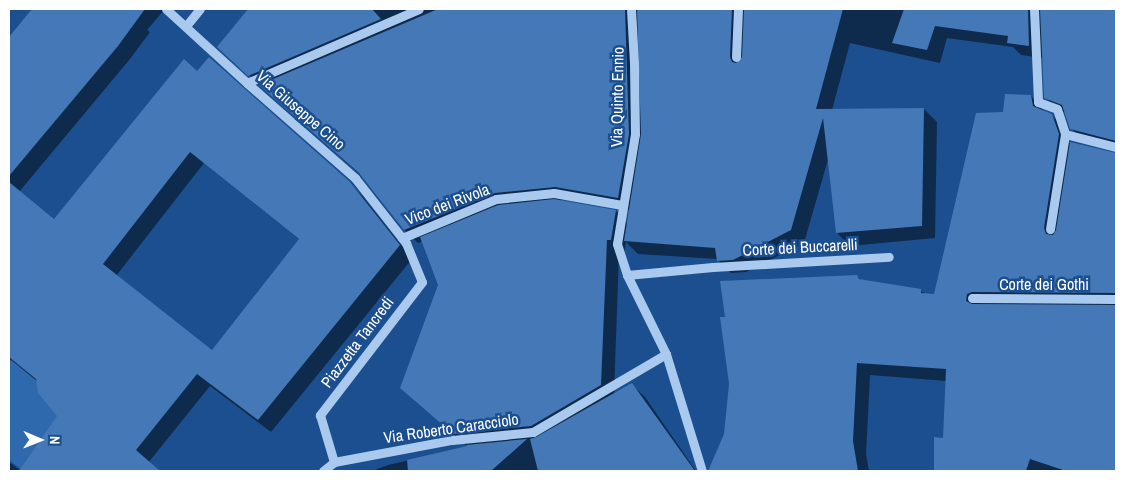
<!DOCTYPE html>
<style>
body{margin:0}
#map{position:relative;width:1125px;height:480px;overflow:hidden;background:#1b4f8f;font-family:"Archivo Narrow",sans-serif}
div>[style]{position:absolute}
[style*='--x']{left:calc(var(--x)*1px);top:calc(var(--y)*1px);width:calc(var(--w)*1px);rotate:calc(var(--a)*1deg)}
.green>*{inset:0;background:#2e69ad}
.shadow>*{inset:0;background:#0007}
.building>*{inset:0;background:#4478b7}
.minor>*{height:9px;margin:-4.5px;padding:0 4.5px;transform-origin:4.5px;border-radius:4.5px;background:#a9c9ee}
span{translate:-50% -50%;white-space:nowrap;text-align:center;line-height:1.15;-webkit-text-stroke:5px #1b4f8f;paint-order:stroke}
.street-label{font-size:16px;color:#fff}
.frame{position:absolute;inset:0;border:10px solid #fff;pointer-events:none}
.north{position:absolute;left:15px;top:415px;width:50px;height:50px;-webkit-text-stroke:4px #1b4f8f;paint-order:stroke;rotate:91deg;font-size:14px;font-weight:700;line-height:20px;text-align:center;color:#fff}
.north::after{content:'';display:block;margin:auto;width:18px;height:22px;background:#fff;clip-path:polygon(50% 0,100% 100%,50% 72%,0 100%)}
</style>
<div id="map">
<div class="green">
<i style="clip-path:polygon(9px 357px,40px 383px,93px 416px,21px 469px,9px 460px)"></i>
</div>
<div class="shadow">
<i style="clip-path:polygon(evenodd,34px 9px,165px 9px,147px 30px,150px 32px,130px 59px,19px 192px,55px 220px,197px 73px,350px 183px,363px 197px,412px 259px,271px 432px,210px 386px,148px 463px,158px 471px,9px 471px,9px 462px,21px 471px,59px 416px,38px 382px,11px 360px,9px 362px,9px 39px,34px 9px,204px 163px,300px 240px,213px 352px,116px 276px,204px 163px)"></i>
<i style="clip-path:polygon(evenodd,249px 9px,1116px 9px,1116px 150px,1084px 141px,1071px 128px,1066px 113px,1059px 110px,1045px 97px,1043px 58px,1021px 55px,1013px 47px,947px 38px,940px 63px,850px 43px,832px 110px,924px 109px,937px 122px,935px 238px,850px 246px,837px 233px,829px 156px,804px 243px,746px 272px,731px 273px,717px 259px,638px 254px,626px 242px,624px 253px,619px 253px,614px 395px,632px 385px,645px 397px,696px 471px,372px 471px,388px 465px,468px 447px,415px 401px,439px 285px,423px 241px,418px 243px,405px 230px,364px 178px,218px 47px,249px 9px,569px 199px,630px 210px,628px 224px,616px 211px,558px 200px,569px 199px)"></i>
<i style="clip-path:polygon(1031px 96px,1045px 112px,1051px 115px,1065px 128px,1069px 143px,1116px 154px,1116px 471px,935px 471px,935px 439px,944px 440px,947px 381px,870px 375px,866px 454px,869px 471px,710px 471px,725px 434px,857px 276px,862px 281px,920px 290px,925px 294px,935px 296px,1005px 113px)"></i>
</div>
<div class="building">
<i style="clip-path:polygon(32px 9px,145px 9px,118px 46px,9px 176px,9px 37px)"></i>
<i style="clip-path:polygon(248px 9px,372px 9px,381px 19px,248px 76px,217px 47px)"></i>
<i style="clip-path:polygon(438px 9px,625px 9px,629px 134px,618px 198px,555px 187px,495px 193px,404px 230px,359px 173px,259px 85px)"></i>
<i style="clip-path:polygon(637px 9px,732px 9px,730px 57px,732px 62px,736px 63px,742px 57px,744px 9px,843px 9px,816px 109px,924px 108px,922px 226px,836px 233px,823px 118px,791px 230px,733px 260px,717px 261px,715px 248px,624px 241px,641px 134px)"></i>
<i style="clip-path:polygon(904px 9px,1028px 9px,1029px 46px,1007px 43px,1008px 36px,935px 26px,927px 50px,892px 43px)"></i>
<i style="clip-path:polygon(1040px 9px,1116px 9px,1116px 141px,1070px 129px,1062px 105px,1044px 98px)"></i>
<i style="clip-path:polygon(evenodd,209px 57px,350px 182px,400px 245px,258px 420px,197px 374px,136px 450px,160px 471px,19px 471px,57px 416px,38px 393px,36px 379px,9px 357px,9px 182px,54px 219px,184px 59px,197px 71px,209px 57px,190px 152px,299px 239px,212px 350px,103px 264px,190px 152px)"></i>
<i style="clip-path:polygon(1005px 94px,1031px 95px,1033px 106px,1052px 114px,1059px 134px,1044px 228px,1046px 234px,1053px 235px,1056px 230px,1070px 142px,1116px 153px,1116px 293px,972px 292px,967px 294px,966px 301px,972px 304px,1116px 305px,1116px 471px,1066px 471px,1030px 459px,1026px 471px,934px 471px,934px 437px,943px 438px,946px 369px,857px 363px,853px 441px,858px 471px,708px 471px,724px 434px,729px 384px,720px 317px,725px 317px,720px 281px,857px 275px,859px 279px,921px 289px,921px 293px,934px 294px,976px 113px,1003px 112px)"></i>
<i style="clip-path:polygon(554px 199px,616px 210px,611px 240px,607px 240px,601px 385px,531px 426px,453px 434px,400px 388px,438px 285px,420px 237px,498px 205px)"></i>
<i style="clip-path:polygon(632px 383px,695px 471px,538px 471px,530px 439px,536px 437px)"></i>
<i style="clip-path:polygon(527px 439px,491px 471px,408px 471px,407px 460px,467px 446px,466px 445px)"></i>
</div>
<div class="minor">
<i style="--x:166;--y:9;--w:110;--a:42.4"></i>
<i style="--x:247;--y:83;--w:144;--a:41.3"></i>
<i style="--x:355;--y:178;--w:83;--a:51.9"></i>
<i style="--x:406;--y:243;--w:42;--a:67.7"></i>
<i style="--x:422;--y:282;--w:168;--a:127.5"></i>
<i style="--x:320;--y:415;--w:49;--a:73.4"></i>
<i style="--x:631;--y:9;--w:54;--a:86.8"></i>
<i style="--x:634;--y:63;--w:71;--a:89.2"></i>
<i style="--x:635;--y:134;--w:111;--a:99.3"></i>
<i style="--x:617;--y:244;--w:33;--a:72"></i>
<i style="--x:627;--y:275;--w:88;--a:63.7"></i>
<i style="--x:666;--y:354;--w:122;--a:72.9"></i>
<i style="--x:1034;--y:9;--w:93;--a:87.5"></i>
<i style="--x:1038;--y:102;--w:20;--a:20"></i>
<i style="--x:1057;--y:109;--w:26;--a:72"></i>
<i style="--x:1065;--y:134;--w:53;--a:14.3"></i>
<i style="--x:186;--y:26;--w:22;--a:-51"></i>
<i style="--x:736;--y:57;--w:48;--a:-87.6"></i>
<i style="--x:247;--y:83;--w:187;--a:-23.3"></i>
<i style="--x:1050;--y:229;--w:96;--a:-81"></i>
<i style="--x:402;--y:238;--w:102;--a:-22.5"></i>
<i style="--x:496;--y:199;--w:58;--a:-5.9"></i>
<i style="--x:554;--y:193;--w:69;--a:10"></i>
<i style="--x:627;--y:275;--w:86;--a:-5.3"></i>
<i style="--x:713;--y:267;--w:176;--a:-3.3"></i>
<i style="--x:972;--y:298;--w:144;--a:0.4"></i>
<i style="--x:323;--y:471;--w:14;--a:-39"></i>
<i style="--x:334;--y:462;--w:120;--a:-10.6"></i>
<i style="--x:452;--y:440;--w:81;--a:-5.6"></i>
<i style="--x:533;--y:432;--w:154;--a:-30.4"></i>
</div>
<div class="street-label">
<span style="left:617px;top:97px;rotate:-89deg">Via Quinto Ennio</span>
<span style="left:301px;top:110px;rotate:41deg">Via Giuseppe Cino</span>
<span style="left:447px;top:204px;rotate:-21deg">Vico dei Rivola</span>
<span style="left:800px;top:247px;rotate:-3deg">Corte dei Buccarelli</span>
<span style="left:1044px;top:284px">Corte dei Gothi</span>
<span style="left:357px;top:342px;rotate:-53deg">Piazzetta Tancredi</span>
<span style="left:451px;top:428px;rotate:-8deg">Via Roberto Caracciolo</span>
</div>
<div class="frame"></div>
<div class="north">N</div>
</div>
